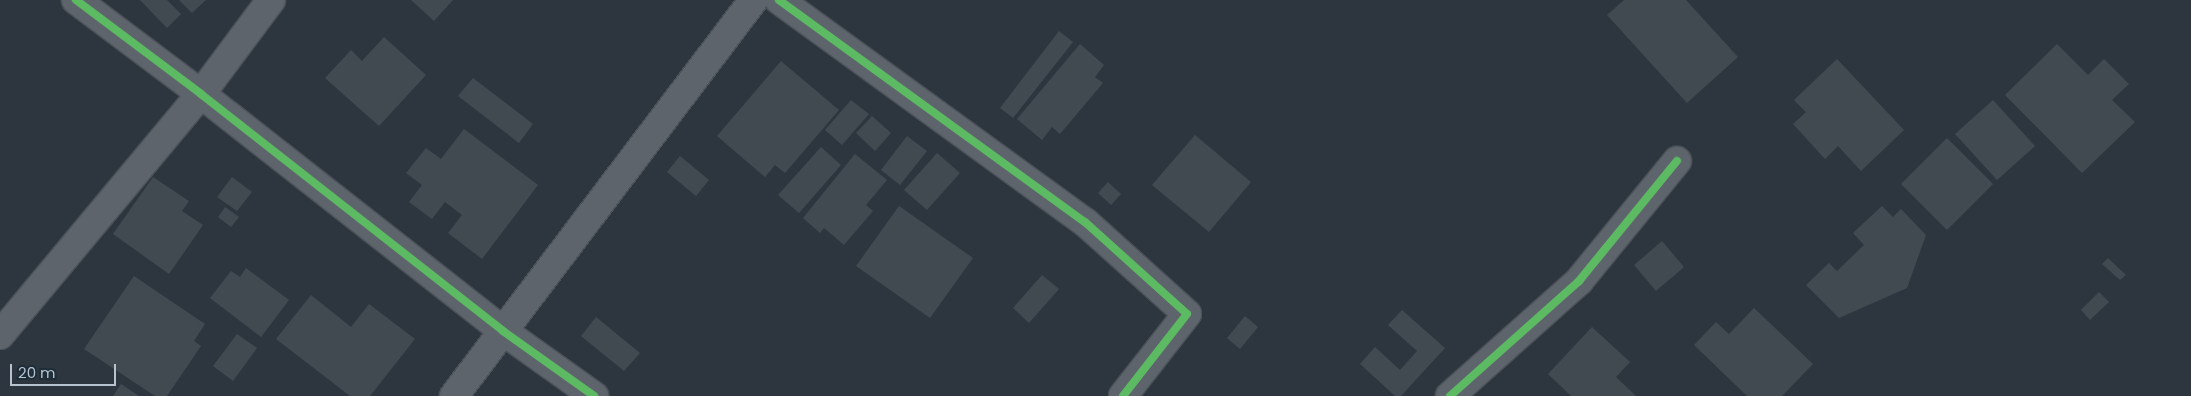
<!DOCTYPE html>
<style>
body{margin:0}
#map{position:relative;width:2191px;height:396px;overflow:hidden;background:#2d363e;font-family:Poppins,sans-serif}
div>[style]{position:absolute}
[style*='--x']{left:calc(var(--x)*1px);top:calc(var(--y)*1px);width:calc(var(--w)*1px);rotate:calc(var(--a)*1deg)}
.building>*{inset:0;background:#424a51}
.roads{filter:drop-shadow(1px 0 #4b5258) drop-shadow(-1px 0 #4b5258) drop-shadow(0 1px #4b5258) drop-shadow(0 -1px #4b5258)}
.street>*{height:28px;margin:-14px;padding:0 14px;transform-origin:14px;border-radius:14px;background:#5e646b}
.cycleway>*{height:8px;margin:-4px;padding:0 4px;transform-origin:4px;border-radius:4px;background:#5cba63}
span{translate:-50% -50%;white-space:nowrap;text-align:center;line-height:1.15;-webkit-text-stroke:4px #1e2d3a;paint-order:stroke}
.scale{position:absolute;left:10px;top:364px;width:106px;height:22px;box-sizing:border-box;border:2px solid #b7c3ce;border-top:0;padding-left:6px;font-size:15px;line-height:18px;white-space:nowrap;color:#b7c3ce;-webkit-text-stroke:4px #1e2d3a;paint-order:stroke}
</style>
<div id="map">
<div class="building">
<i style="clip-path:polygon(140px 0,167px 0,181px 14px,167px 28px)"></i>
<i style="clip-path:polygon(179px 0,206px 0,192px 13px)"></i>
<i style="clip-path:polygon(411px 0,453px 0,434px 21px)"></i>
<i style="clip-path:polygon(1624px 0,1686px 0,1738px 57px,1687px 103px,1607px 15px)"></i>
<i style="clip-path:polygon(1059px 31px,1073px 42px,1013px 118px,1000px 108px)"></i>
<i style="clip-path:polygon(384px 37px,426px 75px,379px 126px,325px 78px,351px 50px,362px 61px)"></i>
<i style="clip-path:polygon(1080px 44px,1104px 65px,1095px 77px,1103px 83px,1060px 134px,1052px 127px,1042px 140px,1017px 119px)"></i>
<i style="clip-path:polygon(2057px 44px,2088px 75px,2104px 59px,2129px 84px,2112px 100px,2135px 122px,2082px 173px,2005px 95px)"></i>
<i style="clip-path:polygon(1837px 59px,1904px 130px,1861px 171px,1838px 146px,1825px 159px,1793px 124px,1806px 112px,1794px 100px)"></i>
<i style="clip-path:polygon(781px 61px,839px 110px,785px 173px,775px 165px,765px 177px,717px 136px)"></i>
<i style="clip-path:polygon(473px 78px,533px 124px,519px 143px,458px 96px)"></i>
<i style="clip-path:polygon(851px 100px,869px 114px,842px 145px,825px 130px)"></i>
<i style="clip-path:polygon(1993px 100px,2035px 146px,1997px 180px,1955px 134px)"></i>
<i style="clip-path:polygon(872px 116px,891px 133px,875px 151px,856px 133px)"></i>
<i style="clip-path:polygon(464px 129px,538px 185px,482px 259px,448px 233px,462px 215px,445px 202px,432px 219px,409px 202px,422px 185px,406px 173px,426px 148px,441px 159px)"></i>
<i style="clip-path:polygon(1195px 135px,1251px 182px,1209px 232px,1152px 185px)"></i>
<i style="clip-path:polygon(907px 136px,927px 151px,900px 185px,881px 170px)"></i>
<i style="clip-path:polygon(1947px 138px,1993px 184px,1947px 230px,1901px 184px)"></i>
<i style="clip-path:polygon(821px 147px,841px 165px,799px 213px,778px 195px)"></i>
<i style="clip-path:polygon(937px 153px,960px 173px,927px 210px,904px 190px)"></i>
<i style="clip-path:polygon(855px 154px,887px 180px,866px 205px,873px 211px,844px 245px,824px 228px,820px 233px,803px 218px)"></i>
<i style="clip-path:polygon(680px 156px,709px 180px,696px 196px,667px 172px)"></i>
<i style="clip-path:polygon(153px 177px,189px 201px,182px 211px,203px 225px,169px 274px,113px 234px)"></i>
<i style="clip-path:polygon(232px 177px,252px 192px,237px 211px,217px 197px)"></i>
<i style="clip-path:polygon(1108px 182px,1121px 194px,1111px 205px,1098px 193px)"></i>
<i style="clip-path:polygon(899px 206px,973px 258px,930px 318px,856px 266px)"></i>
<i style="clip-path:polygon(1882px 206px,1893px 217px,1901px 209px,1926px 235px,1907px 288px,1839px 318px,1806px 285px,1829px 263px,1837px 271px,1864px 245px,1853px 233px)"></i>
<i style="clip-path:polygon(225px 207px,239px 217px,231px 227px,218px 217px)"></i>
<i style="clip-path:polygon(1662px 241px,1684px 267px,1656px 291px,1634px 265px)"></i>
<i style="clip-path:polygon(2108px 258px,2126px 275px,2120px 280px,2102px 264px)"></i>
<i style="clip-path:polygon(246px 268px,289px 300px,261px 337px,210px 298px,231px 271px,240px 277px)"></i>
<i style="clip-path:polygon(1042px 275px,1059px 289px,1029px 323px,1013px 308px)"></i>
<i style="clip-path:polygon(134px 276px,205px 324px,194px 341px,201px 346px,167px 396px,155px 396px,84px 349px)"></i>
<i style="clip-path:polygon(2099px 292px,2109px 302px,2090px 320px,2081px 310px)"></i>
<i style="clip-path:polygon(311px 295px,351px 327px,369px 304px,415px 339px,370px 396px,350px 396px,276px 339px)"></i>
<i style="clip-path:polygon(1754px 308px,1813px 364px,1782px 396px,1747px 396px,1694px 345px,1716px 322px,1729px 334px)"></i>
<i style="clip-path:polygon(1402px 310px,1445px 348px,1401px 396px,1395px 396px,1360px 364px,1375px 347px,1400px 370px,1417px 351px,1388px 325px)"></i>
<i style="clip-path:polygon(1245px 316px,1258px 327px,1240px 349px,1227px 338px)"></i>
<i style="clip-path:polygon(596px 317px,640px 353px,624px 371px,581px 336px)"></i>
<i style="clip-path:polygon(1592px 327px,1630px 362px,1616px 377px,1636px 396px,1571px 396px,1548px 374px)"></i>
<i style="clip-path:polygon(237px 334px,257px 348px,233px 381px,213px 366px)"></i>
<i style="clip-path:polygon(121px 384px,139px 396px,113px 396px)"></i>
</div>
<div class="roads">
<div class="street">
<i style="--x:76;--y:0;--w:156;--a:36.9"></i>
<i style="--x:201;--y:94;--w:384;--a:38.1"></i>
<i style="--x:503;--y:331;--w:112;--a:35.5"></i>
<i style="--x:779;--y:0;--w:378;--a:36"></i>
<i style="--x:1085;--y:222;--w:137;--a:42"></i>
<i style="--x:1187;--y:314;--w:104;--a:128"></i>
<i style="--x:0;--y:335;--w:314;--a:-50.2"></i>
<i style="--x:201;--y:94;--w:117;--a:-53.3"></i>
<i style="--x:454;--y:396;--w:497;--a:-52.9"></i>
<i style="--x:1450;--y:396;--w:173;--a:-41.7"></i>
<i style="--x:1579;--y:281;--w:155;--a:-50.8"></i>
</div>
</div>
<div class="cycleway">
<i style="--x:76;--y:0;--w:156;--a:36.9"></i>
<i style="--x:201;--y:94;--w:384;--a:38.1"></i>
<i style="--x:503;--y:331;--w:112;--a:35.5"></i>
<i style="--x:779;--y:0;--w:378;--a:36"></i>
<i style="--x:1085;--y:222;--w:137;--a:42"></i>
<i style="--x:1187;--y:314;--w:104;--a:128"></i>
<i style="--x:1450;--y:396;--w:173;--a:-41.7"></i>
<i style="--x:1579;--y:281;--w:155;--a:-50.8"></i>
</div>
<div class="scale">20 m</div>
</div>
